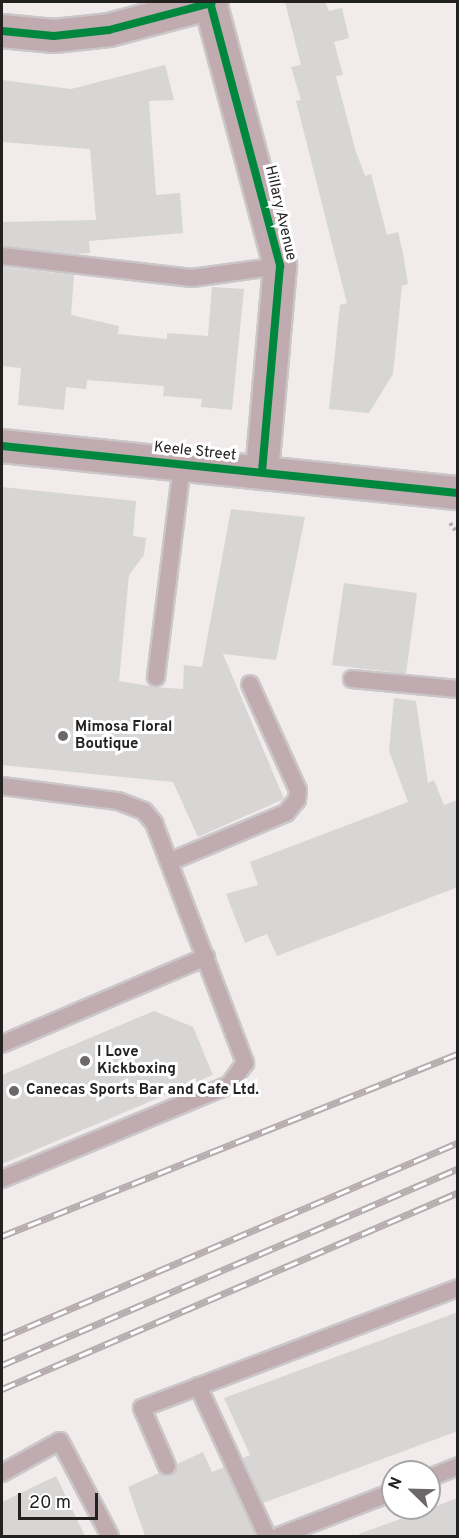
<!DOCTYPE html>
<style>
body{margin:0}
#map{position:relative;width:459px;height:1538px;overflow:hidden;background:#f1ebec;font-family:Overpass,sans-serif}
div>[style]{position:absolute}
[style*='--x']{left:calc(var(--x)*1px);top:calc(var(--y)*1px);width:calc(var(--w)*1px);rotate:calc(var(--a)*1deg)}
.building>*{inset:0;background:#d8d5d5}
.path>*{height:4px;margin-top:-2px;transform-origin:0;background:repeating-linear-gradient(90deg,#b6a9ab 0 3px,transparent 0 6px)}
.roads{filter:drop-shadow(2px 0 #cbc7c8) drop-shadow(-2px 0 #cbc7c8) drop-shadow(0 2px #cbc7c8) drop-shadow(0 -2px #cbc7c8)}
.lane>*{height:16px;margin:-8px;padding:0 8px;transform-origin:8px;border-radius:8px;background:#bfabb0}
.street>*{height:32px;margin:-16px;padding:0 16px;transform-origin:16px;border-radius:16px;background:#bfabb0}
.rail>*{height:7px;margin-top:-3.5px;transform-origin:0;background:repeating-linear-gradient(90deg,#fff 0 14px,#b6abad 0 28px);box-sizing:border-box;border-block:2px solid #b6abad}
.cycleway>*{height:8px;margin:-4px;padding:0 4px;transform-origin:4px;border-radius:4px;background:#00873e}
.dots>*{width:16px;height:16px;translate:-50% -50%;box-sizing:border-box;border:3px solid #fff;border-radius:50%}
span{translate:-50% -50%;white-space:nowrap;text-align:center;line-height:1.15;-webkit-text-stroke:6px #fff;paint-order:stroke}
.street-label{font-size:15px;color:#242121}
.poi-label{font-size:15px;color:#242121;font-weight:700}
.left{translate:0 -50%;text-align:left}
.frame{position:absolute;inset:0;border:3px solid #242121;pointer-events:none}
.north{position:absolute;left:381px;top:1460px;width:60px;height:60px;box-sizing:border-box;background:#fff;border:2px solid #a7a6a6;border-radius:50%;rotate:293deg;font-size:16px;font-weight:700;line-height:24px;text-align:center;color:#242121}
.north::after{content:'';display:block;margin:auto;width:21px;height:27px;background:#6c6868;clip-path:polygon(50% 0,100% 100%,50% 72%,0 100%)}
.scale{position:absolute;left:18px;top:1493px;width:80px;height:27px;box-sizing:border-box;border:3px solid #242121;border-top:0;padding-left:8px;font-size:18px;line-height:21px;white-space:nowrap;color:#242121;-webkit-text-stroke:4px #fff;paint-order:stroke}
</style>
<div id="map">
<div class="building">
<i style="clip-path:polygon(285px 2px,325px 2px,329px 11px,342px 8px,349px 38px,334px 42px,343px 75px,336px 76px,355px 149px,365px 176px,371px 174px,387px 235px,398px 232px,403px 253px,408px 284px,402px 286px,393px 374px,369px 413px,329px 409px,340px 305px,347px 303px,296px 101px,301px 100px,291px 67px,301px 65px)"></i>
<i style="clip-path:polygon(165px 65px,174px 100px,149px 101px,156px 195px,180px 193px,183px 233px,89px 241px,90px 253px,77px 254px,2px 246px,2px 222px,96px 220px,90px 149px,2px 142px,2px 80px,71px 89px)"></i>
<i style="clip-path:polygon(2px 267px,74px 275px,71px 315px,119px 326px,118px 334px,167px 339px,167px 333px,208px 336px,212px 287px,244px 289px,232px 410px,201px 407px,202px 399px,163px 396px,164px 386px,87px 380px,86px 389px,66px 387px,64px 410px,18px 405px,21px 368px,2px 366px)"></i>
<i style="clip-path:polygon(2px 487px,136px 501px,133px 536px,146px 538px,144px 555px,129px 575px,119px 681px,155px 687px,183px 689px,184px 665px,202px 667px,231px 509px,305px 517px,276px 660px,223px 654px,284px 799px,198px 837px,173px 782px,2px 765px)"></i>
<i style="clip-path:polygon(344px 583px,417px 593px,406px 674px,332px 665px)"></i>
<i style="clip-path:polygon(394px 698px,416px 701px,428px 783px,434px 780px,444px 805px,458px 800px,458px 887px,277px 956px,267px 934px,245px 943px,226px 894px,258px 885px,250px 862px,408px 802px,389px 751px)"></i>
<i style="clip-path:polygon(154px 1011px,193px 1027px,213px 1075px,2px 1164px,2px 1075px)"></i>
<i style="clip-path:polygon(458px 1312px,458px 1431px,263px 1503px,243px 1458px,250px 1455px,224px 1398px)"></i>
<i style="clip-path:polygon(203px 1452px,212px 1472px,224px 1467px,256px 1536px,145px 1536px,128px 1487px,159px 1473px,172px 1475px,177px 1464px)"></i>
<i style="clip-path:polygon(56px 1476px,85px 1536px,2px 1536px,2px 1502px)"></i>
<i style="clip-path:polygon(458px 1498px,458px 1536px,360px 1536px,359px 1534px)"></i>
</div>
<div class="path">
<i style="--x:450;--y:523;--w:14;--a:54"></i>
</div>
<div class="roads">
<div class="lane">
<i style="--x:2;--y:256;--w:191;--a:6.6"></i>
<i style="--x:192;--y:278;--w:89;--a:-7.8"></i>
<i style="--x:156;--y:677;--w:215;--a:-83"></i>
<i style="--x:352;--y:679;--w:106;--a:5.4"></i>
<i style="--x:2;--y:786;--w:117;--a:7.4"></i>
<i style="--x:118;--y:801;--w:28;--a:21"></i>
<i style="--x:144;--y:811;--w:16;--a:50"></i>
<i style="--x:154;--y:823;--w:257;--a:69.2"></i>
<i style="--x:245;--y:1063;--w:27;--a:126"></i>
<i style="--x:229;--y:1085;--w:246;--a:157.5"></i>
<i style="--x:169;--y:862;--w:127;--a:-22.7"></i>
<i style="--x:286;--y:813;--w:17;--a:-50"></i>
<i style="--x:297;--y:800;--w:10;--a:-84"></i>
<i style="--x:298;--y:790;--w:116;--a:-114.4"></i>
<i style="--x:2;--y:1044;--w:222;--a:-23.1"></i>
<i style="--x:198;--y:1386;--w:165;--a:65.3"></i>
<i style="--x:167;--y:1466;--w:63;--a:-113.3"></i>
<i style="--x:142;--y:1408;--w:338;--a:-20.8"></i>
<i style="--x:2;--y:1473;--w:66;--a:-28.9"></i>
<i style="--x:60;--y:1441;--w:107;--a:62.2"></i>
<i style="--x:429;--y:1478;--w:31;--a:-22"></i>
<i style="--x:279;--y:1536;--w:122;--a:-21.1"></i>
</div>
<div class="street">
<i style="--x:210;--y:2;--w:273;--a:75.1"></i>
<i style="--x:280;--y:266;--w:207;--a:95"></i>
<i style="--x:2;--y:31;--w:52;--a:5.5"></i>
<i style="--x:54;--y:36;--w:55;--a:-6.2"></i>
<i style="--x:109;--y:30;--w:106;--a:-14.8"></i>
<i style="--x:2;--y:446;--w:458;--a:5.9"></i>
</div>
</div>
<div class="rail">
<i style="--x:2;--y:1236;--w:491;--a:-21.8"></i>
<i style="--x:2;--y:1338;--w:496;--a:-23.2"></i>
<i style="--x:2;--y:1365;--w:496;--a:-23.3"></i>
<i style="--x:2;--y:1389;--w:496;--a:-23.3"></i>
</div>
<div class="cycleway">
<i style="--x:210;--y:2;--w:273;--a:75.1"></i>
<i style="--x:280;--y:266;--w:207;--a:95"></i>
<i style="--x:2;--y:31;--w:52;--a:5.5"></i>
<i style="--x:54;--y:36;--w:55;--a:-6.2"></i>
<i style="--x:109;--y:30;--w:106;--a:-14.8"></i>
<i style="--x:2;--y:446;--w:458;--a:5.9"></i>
</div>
<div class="dots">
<i style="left:63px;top:736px;background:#6c6868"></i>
<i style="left:85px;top:1061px;background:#6c6868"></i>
<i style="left:14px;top:1091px;background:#6c6868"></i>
</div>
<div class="street-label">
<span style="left:280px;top:213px;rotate:77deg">Hillary Avenue</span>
<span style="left:195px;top:452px;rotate:6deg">Keele Street</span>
</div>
<div class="poi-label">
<span class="left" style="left:75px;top:736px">Mimosa Floral<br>Boutique</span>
<span class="left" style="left:97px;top:1061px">I Love<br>Kickboxing</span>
<span class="left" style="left:26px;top:1091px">Canecas Sports Bar and Cafe Ltd.</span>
</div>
<div class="frame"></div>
<div class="north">N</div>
<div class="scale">20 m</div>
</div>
